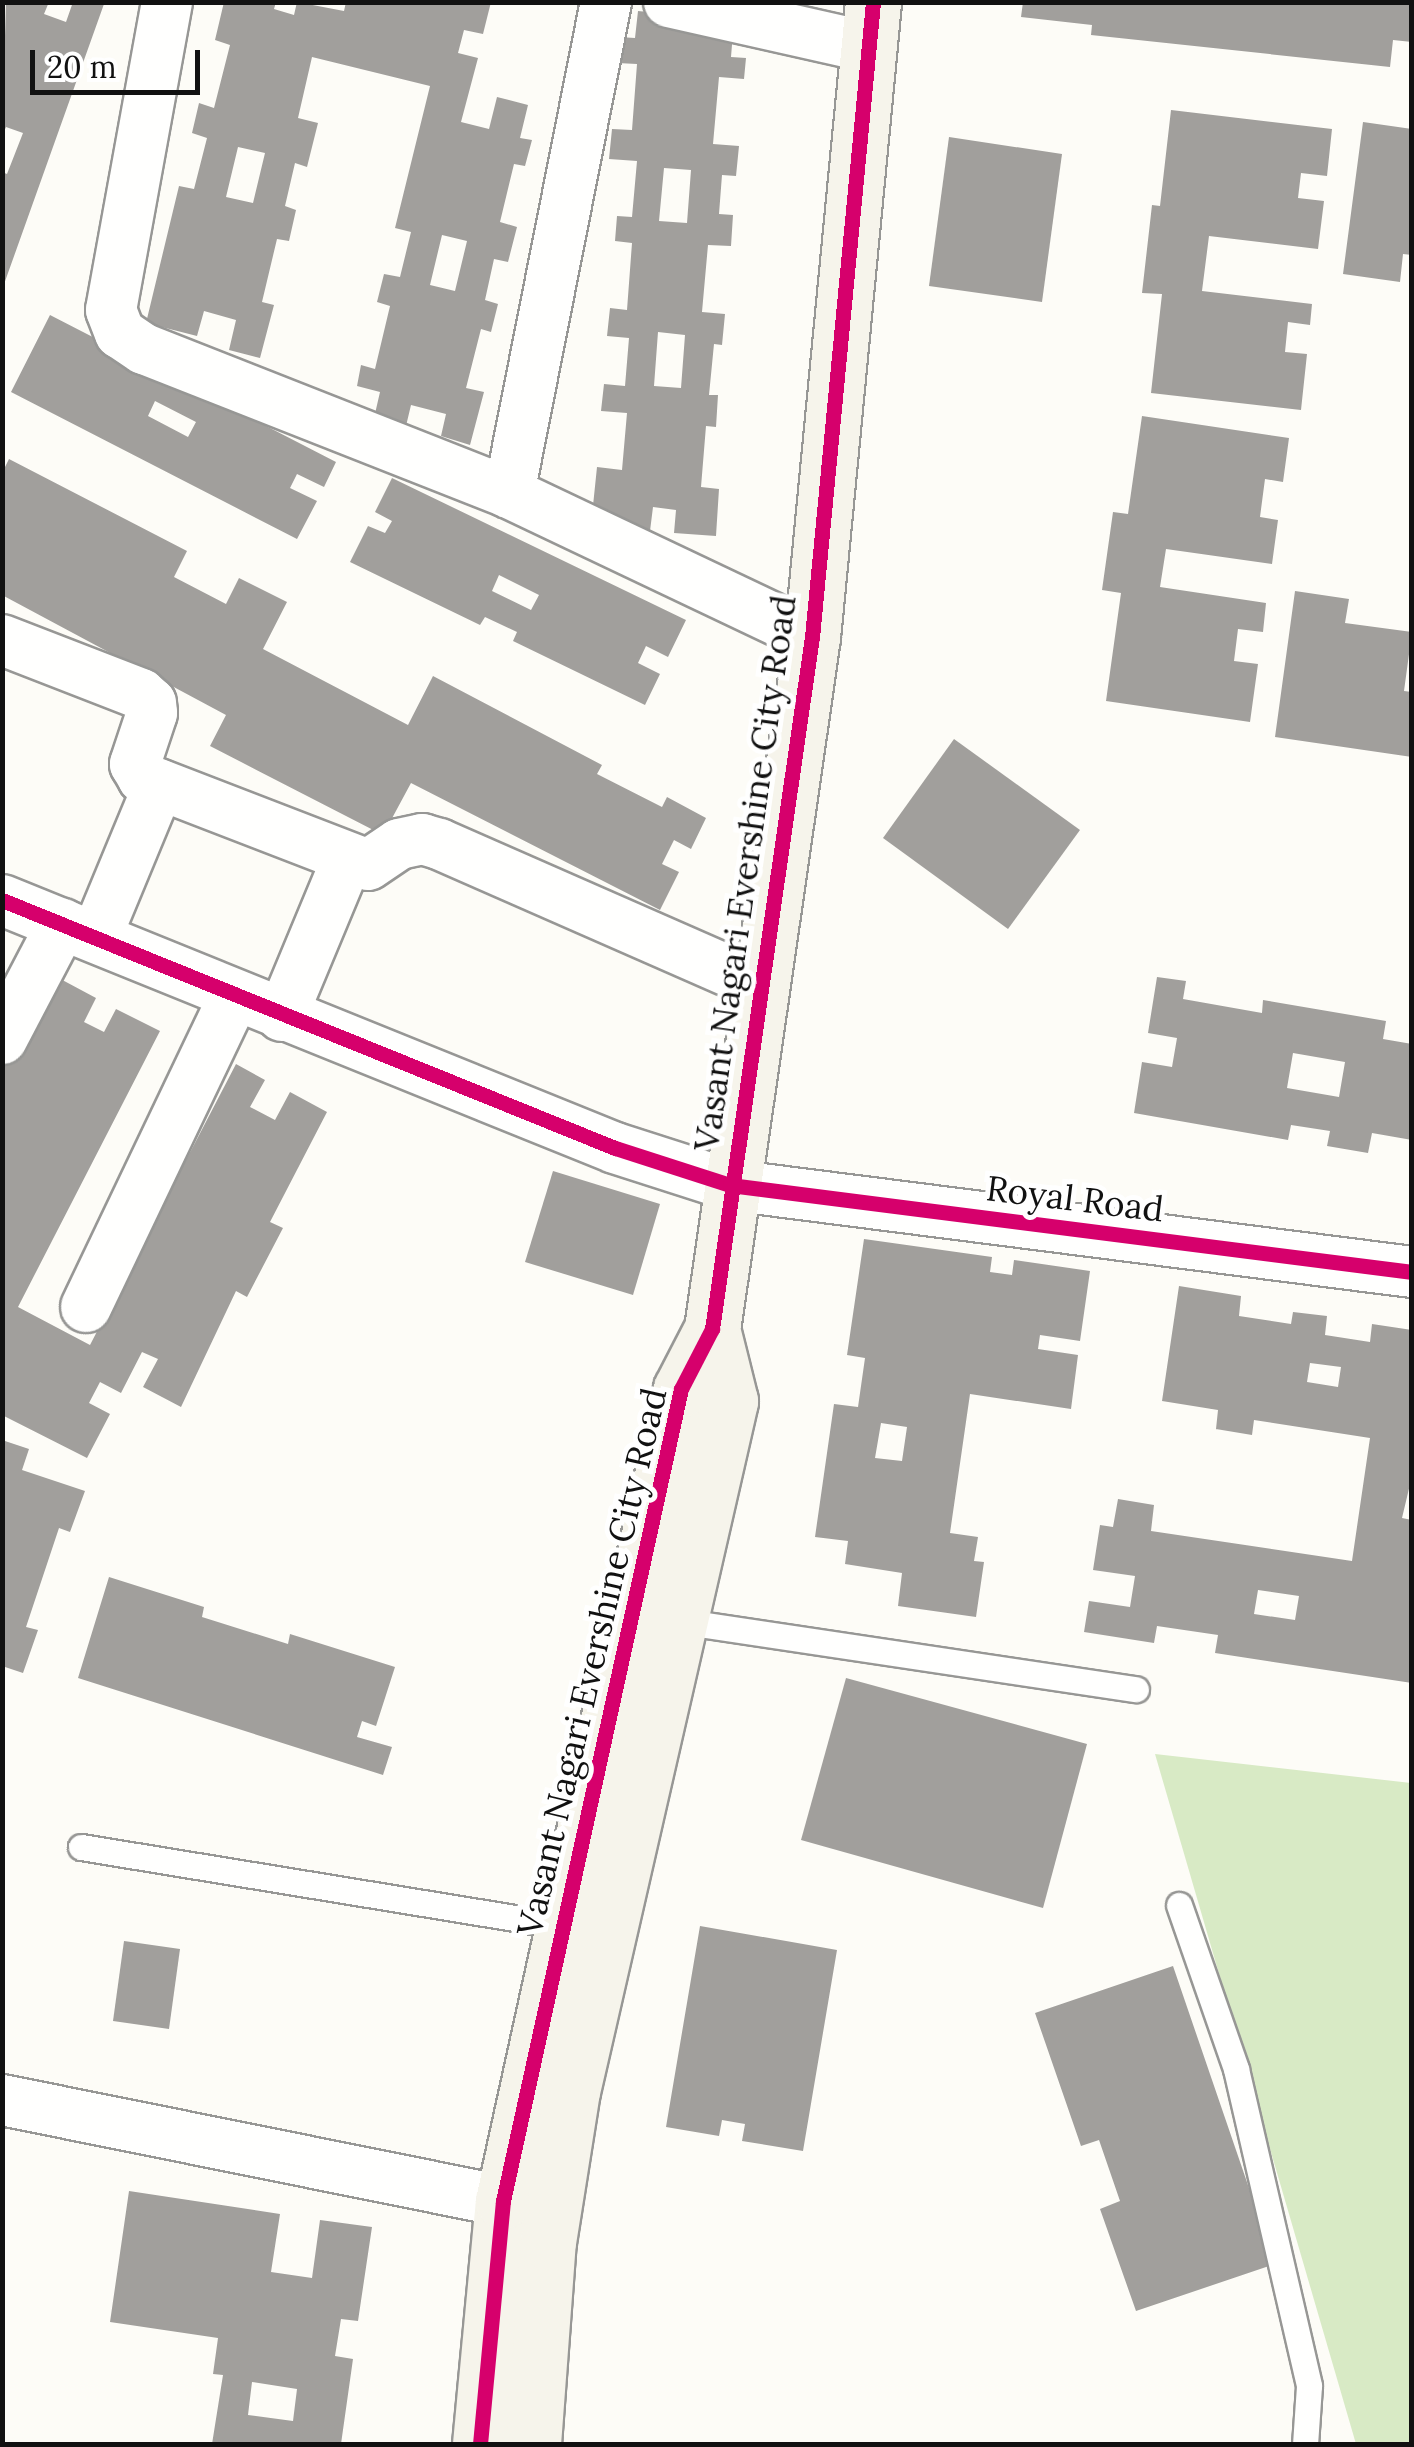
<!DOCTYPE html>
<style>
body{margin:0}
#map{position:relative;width:1414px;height:2447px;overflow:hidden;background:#fdfcf7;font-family:Lora,serif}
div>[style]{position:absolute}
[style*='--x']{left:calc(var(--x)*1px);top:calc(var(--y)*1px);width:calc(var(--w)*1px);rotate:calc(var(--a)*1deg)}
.forest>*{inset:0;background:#d8eac5}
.building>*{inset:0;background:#a19f9c}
.roads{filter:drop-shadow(2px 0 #979795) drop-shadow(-2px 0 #979795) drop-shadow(0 2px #979795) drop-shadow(0 -2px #979795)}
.lane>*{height:25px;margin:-12.5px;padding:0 12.5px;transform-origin:12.5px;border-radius:12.5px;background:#fffffe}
.street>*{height:50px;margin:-25px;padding:0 25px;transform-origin:25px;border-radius:25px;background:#fffffe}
.secondary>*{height:55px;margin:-27.5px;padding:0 27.5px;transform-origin:27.5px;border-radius:27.5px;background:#f6f4eb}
.cycleway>*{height:15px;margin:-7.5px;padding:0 7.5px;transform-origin:7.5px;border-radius:7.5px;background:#d6006c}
span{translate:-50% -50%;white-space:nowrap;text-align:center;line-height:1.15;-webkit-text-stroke:10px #fff;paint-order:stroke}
.street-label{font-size:35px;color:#111}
.frame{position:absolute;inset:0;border:5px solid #111;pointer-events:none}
.scale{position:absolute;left:30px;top:50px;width:170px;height:45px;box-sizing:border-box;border:5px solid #111;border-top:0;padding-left:12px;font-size:30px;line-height:35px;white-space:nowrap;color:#111;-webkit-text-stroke:8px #fff;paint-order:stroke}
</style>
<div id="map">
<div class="forest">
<i style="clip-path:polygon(1155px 1754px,1411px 1783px,1411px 2444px,1356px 2444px)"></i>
</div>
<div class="building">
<i style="clip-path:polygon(6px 2px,49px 2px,44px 14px,66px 22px,73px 2px,104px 4px,3px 287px,2px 172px,7px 174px,23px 133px,6px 127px,2px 136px)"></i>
<i style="clip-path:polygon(evenodd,224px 2px,276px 2px,274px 9px,294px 15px,297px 2px,344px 11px,346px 2px,491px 2px,483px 34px,464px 30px,458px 53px,478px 58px,461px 122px,489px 129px,497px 97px,528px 105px,520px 138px,532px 140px,525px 166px,514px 164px,500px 222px,517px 227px,508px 262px,494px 259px,485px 300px,498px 304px,491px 332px,481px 329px,466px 388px,484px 392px,470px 445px,441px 436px,446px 414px,411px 405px,406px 426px,374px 418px,380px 392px,357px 386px,361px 365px,375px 369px,390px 306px,377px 302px,384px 274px,400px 277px,411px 232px,395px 228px,430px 86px,312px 57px,298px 118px,318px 123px,307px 167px,295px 163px,285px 206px,296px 210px,289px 241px,277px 239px,262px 302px,274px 305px,260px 358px,229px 350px,236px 320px,204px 311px,197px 336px,146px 323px,179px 186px,194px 189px,207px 138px,192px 133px,199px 103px,214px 108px,230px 45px,215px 40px,224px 2px,238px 147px,265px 153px,253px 203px,226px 197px,238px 147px,224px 2px,442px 235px,467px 241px,455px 291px,430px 285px,442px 235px)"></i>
<i style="clip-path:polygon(1023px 2px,1412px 2px,1412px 42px,1393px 40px,1390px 67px,1091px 35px,1092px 25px,1021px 17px)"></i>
<i style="clip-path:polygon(evenodd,638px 11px,676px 15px,675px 30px,734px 20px,731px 57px,746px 58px,744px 79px,719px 77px,713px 144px,739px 146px,736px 176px,722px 175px,719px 214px,733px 215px,731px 246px,708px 245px,702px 312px,725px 314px,722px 345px,714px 344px,709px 395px,718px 395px,716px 427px,706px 426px,701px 487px,719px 489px,716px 536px,674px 533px,676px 510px,653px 507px,650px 531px,591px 525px,597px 467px,622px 470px,627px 413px,601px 411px,604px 384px,625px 386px,629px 338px,607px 336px,610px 308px,627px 310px,632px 243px,615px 241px,617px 216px,632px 217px,637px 161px,609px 159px,612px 129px,632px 130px,637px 64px,617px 63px,619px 37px,635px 38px,638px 11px,664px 168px,691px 170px,687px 223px,659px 221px,664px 168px,638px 11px,658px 332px,685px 335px,681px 388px,654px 386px,658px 332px)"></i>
<i style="clip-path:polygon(1171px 110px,1332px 129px,1327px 176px,1301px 173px,1298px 198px,1324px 201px,1318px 249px,1209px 236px,1202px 291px,1312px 304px,1310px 325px,1288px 322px,1285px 352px,1307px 354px,1301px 410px,1151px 393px,1162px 294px,1142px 293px,1152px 205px,1160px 206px)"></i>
<i style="clip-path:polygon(1363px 122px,1412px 129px,1412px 255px,1403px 254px,1400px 282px,1343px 274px)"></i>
<i style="clip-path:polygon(949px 137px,1062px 154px,1042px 302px,929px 286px)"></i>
<i style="clip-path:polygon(evenodd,50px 315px,336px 462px,324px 487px,297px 474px,290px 488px,317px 501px,297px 539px,11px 392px,50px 315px,155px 401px,196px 422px,188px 437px,148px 416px,155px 401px)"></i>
<i style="clip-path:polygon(1142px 416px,1289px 438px,1283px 482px,1265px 479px,1260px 517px,1278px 520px,1272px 564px,1166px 549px,1160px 587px,1266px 603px,1263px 632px,1238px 629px,1234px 661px,1258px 664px,1250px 722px,1106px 701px,1121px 593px,1102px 590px,1113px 512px,1128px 514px)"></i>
<i style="clip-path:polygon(9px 459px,187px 551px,174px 577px,226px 604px,239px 578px,287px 602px,263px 649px,408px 725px,433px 676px,602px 765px,597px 774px,662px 807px,667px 797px,706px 818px,691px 849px,674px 840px,662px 864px,679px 872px,660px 910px,411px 783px,383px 835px,210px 746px,226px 715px,2px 595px,2px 473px)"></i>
<i style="clip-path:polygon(evenodd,392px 478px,686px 620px,668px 657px,646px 646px,638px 663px,660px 674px,645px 705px,513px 641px,517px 632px,485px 617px,480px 625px,350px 562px,368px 526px,385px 533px,392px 521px,375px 512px,392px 478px,499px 575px,539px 595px,531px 610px,492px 591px,499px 575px)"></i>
<i style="clip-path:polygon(1295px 591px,1349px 599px,1345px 623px,1412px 632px,1404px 691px,1412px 692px,1412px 757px,1275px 737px)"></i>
<i style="clip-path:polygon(954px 739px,1080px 830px,1008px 929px,883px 838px)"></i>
<i style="clip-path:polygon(53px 975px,96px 998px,84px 1022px,104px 1032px,116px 1009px,160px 1031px,18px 1307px,90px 1345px,236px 1064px,265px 1080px,250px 1107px,275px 1120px,290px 1092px,327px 1112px,270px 1222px,283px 1228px,247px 1297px,236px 1291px,181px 1407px,143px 1387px,158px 1359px,142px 1352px,121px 1393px,100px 1382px,89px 1403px,110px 1414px,87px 1458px,2px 1415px,2px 1072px)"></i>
<i style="clip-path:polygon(evenodd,1157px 977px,1186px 981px,1183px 999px,1262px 1013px,1263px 1000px,1386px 1021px,1383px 1039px,1412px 1044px,1412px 1140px,1372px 1133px,1368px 1153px,1327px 1146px,1330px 1131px,1291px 1125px,1288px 1140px,1134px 1113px,1142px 1062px,1172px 1067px,1177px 1038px,1148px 1033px,1157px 977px,1293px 1053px,1345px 1062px,1339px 1097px,1287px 1088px,1293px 1053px)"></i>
<i style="clip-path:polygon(553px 1171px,660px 1204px,633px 1295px,525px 1262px)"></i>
<i style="clip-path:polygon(evenodd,864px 1239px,992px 1257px,990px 1272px,1012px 1275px,1014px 1260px,1090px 1271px,1080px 1341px,1040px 1335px,1038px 1349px,1078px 1355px,1071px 1409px,970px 1394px,950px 1533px,978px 1537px,974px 1561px,984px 1562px,976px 1617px,898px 1606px,902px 1573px,845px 1564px,848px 1541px,815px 1537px,834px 1404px,858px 1407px,865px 1358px,847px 1355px,864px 1239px,881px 1423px,907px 1427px,902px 1461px,875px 1458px,881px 1423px)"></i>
<i style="clip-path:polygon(evenodd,1179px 1286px,1241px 1296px,1239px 1316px,1291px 1324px,1293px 1312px,1327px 1316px,1325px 1335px,1370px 1342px,1372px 1324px,1412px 1330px,1412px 1476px,1402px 1518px,1412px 1520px,1412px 1683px,1215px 1653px,1218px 1635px,1157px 1626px,1154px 1643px,1084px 1632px,1089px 1601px,1130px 1607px,1135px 1576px,1093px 1570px,1100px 1525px,1113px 1527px,1118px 1499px,1154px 1505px,1151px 1531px,1352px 1561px,1370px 1438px,1254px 1420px,1252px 1435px,1216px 1429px,1218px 1410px,1162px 1401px,1179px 1286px,1310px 1363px,1341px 1367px,1338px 1387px,1307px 1382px,1310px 1363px,1179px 1286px,1258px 1590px,1299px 1596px,1295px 1620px,1254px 1614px,1258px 1590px)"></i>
<i style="clip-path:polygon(2px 1440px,29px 1449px,22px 1470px,85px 1491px,70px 1532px,59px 1528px,26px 1627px,38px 1630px,23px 1673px,2px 1666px)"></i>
<i style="clip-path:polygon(109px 1577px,204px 1607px,202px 1617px,288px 1644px,290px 1634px,395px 1667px,376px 1726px,362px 1721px,357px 1737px,392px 1747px,383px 1775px,78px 1678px)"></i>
<i style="clip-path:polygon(846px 1678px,1087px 1744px,1043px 1908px,801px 1840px)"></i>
<i style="clip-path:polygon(700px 1926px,837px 1950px,803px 2151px,742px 2141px,745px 2124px,722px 2120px,719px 2136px,666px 2127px)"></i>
<i style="clip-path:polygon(124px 1941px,180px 1949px,169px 2029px,113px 2021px)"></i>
<i style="clip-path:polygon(1173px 1966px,1275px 2264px,1136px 2311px,1100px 2209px,1120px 2201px,1099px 2140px,1081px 2146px,1035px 2013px)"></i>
<i style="clip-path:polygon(evenodd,129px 2191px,280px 2214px,271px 2272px,312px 2278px,320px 2220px,372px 2227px,358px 2321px,341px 2319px,335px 2356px,353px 2359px,341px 2444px,212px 2444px,223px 2375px,213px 2374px,218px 2338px,110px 2322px,129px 2191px,252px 2382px,297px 2389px,293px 2421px,248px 2415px,252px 2382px)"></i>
</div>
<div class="roads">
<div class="lane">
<i style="--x:679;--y:1621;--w:462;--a:8.5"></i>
<i style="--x:81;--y:1847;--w:488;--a:9.3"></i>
<i style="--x:1179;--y:1905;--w:174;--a:70.8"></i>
<i style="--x:1236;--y:2069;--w:325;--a:77"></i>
<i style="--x:1309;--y:2386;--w:58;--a:93.9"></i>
</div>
<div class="street">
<i style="--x:167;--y:2;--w:313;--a:100.3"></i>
<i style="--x:111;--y:310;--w:25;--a:69"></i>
<i style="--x:120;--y:333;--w:29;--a:34"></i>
<i style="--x:144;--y:349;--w:392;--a:21.5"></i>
<i style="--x:509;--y:493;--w:335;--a:25.4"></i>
<i style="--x:669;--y:2;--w:204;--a:12.7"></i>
<i style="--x:509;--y:493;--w:500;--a:-78.82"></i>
<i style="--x:2;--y:640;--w:149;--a:21.2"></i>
<i style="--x:141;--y:694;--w:13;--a:42"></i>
<i style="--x:151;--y:703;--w:10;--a:84"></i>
<i style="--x:152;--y:713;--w:54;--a:108.4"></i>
<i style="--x:135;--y:764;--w:16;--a:60"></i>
<i style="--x:143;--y:778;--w:241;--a:21.1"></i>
<i style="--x:368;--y:865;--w:37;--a:-34"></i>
<i style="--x:399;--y:844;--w:24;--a:-12"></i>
<i style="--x:422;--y:839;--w:18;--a:16"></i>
<i style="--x:439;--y:844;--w:351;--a:23.7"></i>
<i style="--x:2;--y:900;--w:661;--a:22.03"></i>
<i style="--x:615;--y:1148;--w:121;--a:17.8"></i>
<i style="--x:730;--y:1185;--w:688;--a:7.27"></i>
<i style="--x:96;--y:937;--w:165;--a:-67.5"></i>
<i style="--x:282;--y:1016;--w:169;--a:-67.4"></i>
<i style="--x:2;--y:1039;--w:130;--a:-62.4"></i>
<i style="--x:86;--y:1307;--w:344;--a:-64.5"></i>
<i style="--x:2;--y:2100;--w:511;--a:11.4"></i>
</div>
<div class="secondary">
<i style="--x:480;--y:2444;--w:244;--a:-84.6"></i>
<i style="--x:503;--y:2201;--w:831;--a:-77.64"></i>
<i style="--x:681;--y:1389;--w:68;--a:-62.7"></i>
<i style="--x:712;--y:1329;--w:699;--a:-81.78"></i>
<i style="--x:812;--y:637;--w:638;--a:-84.51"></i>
<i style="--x:533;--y:2444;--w:203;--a:-85.8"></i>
<i style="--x:548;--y:2242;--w:153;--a:-81"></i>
<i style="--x:572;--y:2091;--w:708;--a:-77.1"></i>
<i style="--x:730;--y:1401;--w:74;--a:-104"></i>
</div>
</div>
<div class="cycleway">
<i style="--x:2;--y:900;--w:661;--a:22.03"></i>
<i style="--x:615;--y:1148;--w:121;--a:17.8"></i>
<i style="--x:730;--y:1185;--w:688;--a:7.27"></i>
<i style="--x:480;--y:2444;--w:244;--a:-84.6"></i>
<i style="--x:503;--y:2201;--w:831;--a:-77.64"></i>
<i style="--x:681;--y:1389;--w:68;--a:-62.7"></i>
<i style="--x:712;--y:1329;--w:699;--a:-81.78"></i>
<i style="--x:812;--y:637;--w:638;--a:-84.51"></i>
</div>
<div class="street-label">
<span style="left:745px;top:873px;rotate:-82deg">Vasant Nagari Evershine City Road</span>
<span style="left:1075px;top:1199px;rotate:7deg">Royal Road</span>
<span style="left:592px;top:1662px;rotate:-77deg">Vasant Nagari Evershine City Road</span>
</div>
<div class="frame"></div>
<div class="scale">20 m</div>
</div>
